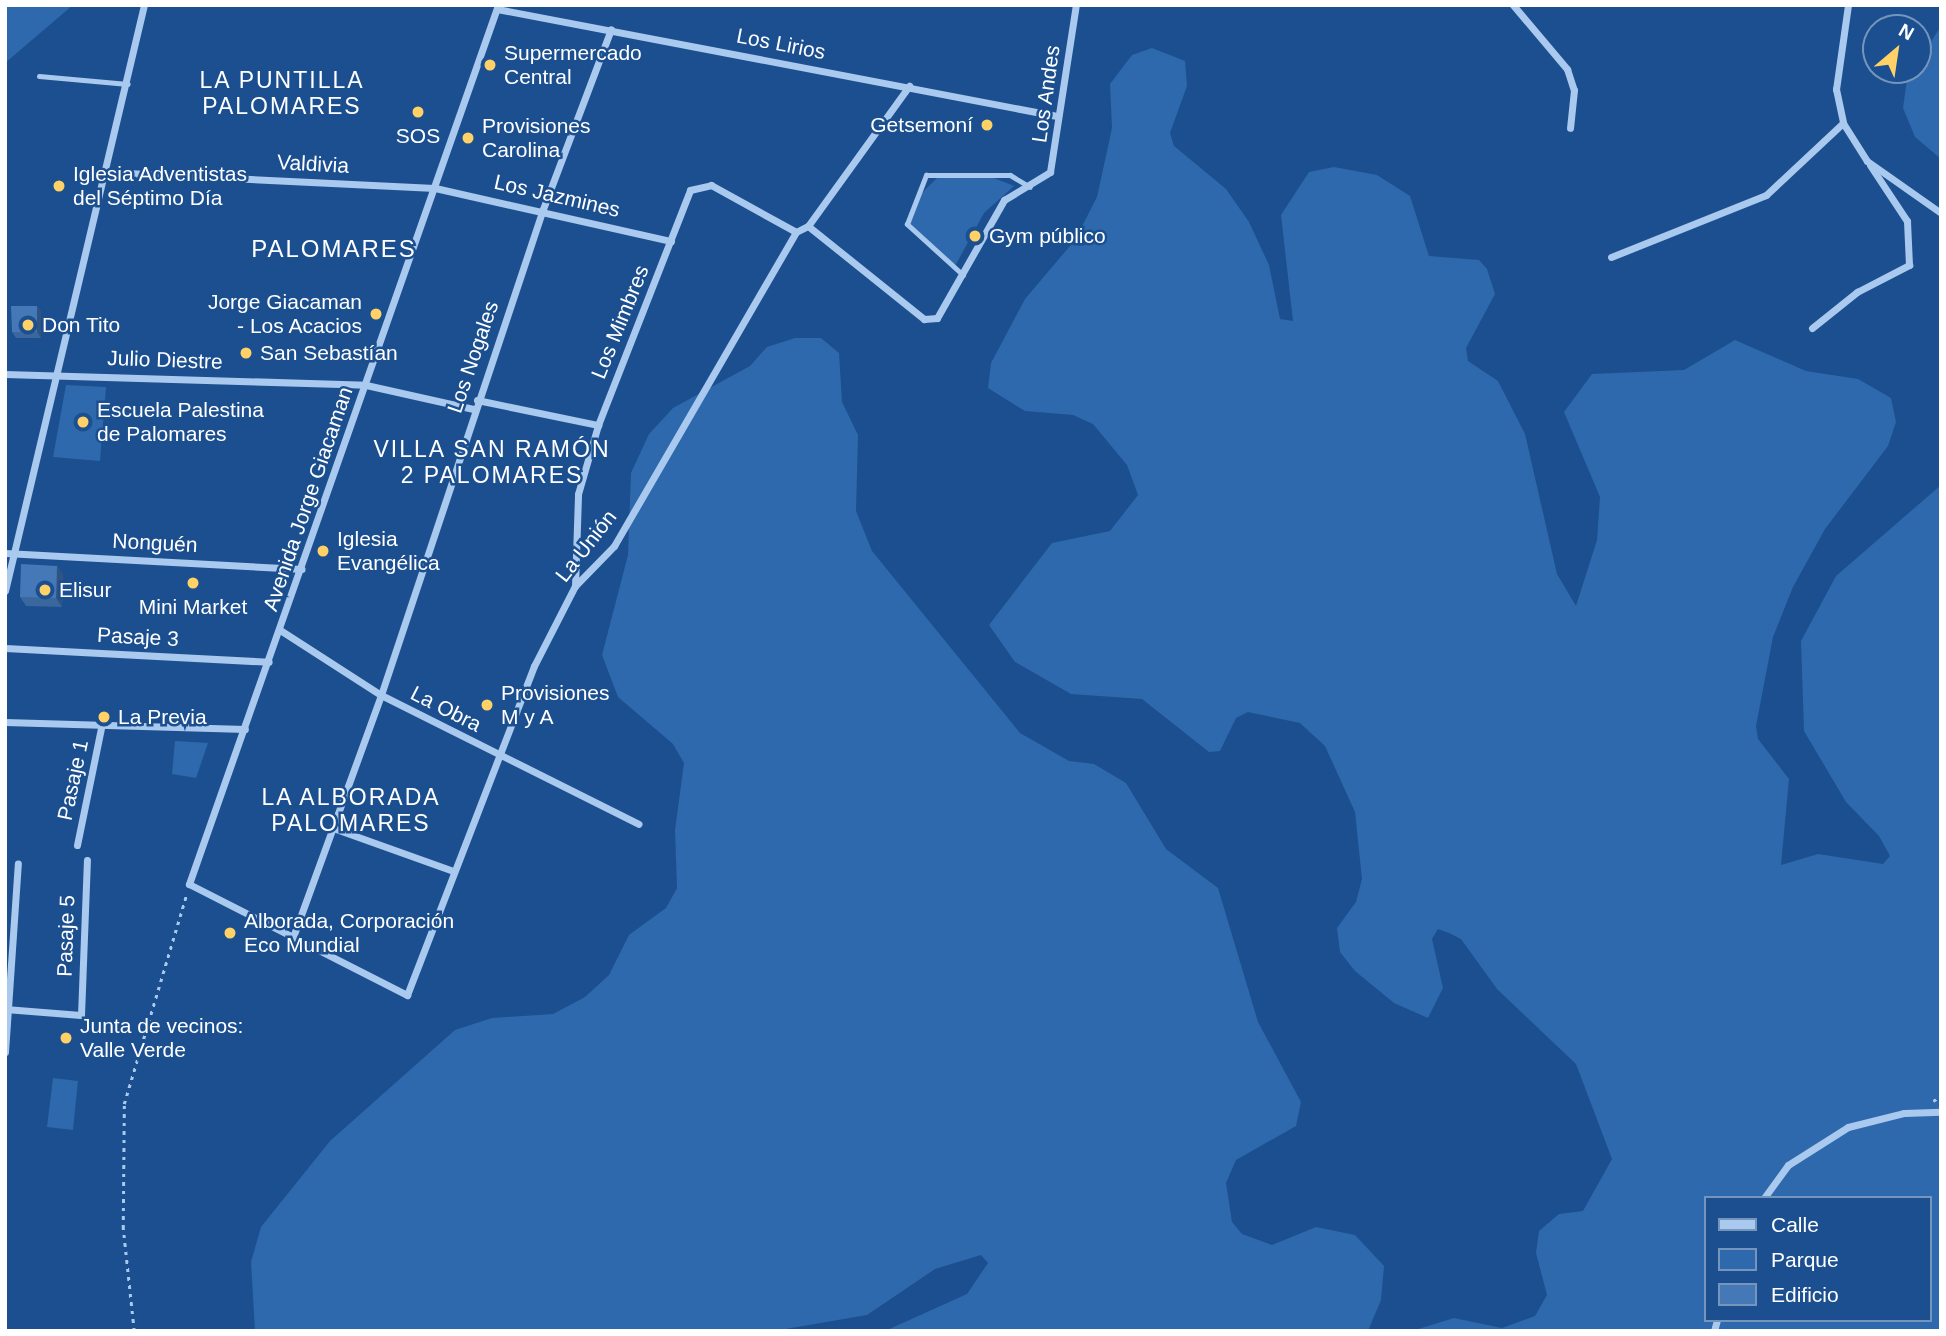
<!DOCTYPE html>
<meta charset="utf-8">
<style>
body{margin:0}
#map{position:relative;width:1946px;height:1336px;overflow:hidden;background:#1b4f8f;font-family:Helvetica,sans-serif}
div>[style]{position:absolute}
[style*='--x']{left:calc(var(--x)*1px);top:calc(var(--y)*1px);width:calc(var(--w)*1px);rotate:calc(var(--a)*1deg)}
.green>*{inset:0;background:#2e69ad}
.path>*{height:2.5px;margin-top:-1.25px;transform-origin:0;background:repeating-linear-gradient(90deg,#a9c9ee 0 3.5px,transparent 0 8.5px)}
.service>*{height:5px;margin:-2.5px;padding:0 2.5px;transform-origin:2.5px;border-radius:2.5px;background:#a9c9ee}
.minor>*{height:7px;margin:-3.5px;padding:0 3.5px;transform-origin:3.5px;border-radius:3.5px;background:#a9c9ee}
.wall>*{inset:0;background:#3a679d}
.shaded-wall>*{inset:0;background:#305480}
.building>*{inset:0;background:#4478b7}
.dots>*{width:19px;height:19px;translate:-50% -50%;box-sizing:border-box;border:4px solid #1b4f8f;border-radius:50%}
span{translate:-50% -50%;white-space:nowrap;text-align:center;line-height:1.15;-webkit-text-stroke:5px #1b4f8f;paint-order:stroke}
.street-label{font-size:21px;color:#fff}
.poi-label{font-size:21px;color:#fff}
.left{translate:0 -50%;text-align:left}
.right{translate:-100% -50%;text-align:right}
.neighbourhood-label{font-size:23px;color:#fff;letter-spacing:2px}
.quarter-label{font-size:24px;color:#fff;letter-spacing:2px}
.frame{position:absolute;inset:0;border:7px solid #fff;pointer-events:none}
.legend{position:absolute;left:1704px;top:1196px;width:228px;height:126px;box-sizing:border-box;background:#1b4f8f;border:2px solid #7695bc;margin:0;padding:9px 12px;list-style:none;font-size:21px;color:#fff}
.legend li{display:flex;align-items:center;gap:14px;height:35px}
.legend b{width:35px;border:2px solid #7695bc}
.north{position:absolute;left:1862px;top:14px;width:70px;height:70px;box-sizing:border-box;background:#1b4f8f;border:2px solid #7695bc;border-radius:50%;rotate:29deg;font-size:19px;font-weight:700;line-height:28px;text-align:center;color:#fff}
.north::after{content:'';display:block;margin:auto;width:24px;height:32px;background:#ffd166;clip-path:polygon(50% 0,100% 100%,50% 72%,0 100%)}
</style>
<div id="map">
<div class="green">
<i style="clip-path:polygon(5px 5px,73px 5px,5px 63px)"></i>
<i style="clip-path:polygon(1941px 26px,1941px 159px,1915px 137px,1903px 108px,1907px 79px)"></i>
<i style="clip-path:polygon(evenodd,1152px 48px,1185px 61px,1187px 86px,1170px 133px,1174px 146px,1226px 189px,1249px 222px,1269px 265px,1280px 319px,1293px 321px,1281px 215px,1309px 172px,1334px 167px,1377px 175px,1410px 196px,1429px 256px,1479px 260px,1487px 269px,1495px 294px,1466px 348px,1468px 361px,1498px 381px,1525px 434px,1557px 574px,1576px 606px,1597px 540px,1600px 497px,1564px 412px,1592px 374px,1684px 370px,1735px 340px,1806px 371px,1858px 379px,1891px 398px,1896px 422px,1888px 446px,1825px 529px,1793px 587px,1773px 637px,1756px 726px,1758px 739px,1789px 779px,1781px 865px,1818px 854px,1883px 864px,1890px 856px,1879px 836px,1846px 802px,1804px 731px,1801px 641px,1836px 576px,1941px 485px,1941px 1331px,1412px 1331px,1454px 1318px,1502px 1328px,1535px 1316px,1547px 1295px,1536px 1253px,1539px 1231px,1559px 1214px,1583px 1211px,1612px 1159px,1576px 1064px,1497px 989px,1461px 939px,1449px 933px,1438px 929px,1432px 939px,1443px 988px,1428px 1018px,1394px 1003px,1355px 971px,1340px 952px,1337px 928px,1356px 902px,1362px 879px,1355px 812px,1325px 746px,1300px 723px,1248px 712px,1236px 718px,1220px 751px,1209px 752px,1142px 699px,1071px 694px,1015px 662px,989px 625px,1052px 543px,1110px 531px,1138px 495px,1127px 465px,1093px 424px,1073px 415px,1025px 411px,988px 388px,991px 363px,1025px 299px,1075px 240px,1097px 197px,1112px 128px,1110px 84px,1132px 55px,1152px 48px,1706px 1198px,1930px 1198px,1930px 1320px,1706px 1320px,1706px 1198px)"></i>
<i style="clip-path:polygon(939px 176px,994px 178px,1014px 186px,984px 213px,955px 266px,909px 226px,921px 194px)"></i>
<i style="clip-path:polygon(795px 338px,821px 338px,839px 353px,842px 402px,858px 435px,856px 511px,872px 551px,1020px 733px,1069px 761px,1094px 764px,1126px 783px,1166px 849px,1218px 888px,1258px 1022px,1301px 1102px,1296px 1126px,1236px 1160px,1226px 1183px,1232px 1222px,1242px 1234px,1272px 1245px,1316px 1227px,1355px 1235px,1384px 1266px,1381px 1300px,1368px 1331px,885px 1331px,967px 1294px,988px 1263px,981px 1255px,935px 1269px,867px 1315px,774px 1331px,255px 1331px,251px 1262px,261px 1227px,330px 1141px,455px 1030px,492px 1018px,553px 1014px,585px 997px,609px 975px,629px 935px,666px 908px,677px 888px,675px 830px,684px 763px,673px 744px,618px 697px,602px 655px,628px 555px,631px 473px,649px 434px,673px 408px,750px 366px,767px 347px)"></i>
<i style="clip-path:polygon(66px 385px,106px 387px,100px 461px,53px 457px)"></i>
<i style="clip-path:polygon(175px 741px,208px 743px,196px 778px,172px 774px)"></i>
<i style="clip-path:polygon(53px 1078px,78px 1081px,73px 1130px,47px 1127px)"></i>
</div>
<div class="path">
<i style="--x:1933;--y:1101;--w:9;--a:-32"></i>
<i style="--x:134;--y:1331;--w:104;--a:-96.1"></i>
<i style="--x:123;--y:1228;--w:124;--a:-89.5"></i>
<i style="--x:124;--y:1104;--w:217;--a:-73.4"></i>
</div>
<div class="service">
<i style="--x:39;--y:76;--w:89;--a:5.1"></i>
<i style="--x:963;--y:275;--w:76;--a:-137.7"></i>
<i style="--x:907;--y:224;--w:53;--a:-68.8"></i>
<i style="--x:926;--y:175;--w:84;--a:0"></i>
<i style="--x:1010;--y:175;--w:23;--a:31"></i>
</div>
<div class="minor">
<i style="--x:498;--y:5;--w:932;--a:109.37"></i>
<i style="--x:189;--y:884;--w:245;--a:27"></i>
<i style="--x:407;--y:995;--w:353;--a:-68.9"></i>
<i style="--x:534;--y:666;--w:90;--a:-62.9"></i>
<i style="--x:575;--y:586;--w:56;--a:-45.7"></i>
<i style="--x:614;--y:546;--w:363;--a:-59.9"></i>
<i style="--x:796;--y:232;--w:13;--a:-27"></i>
<i style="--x:808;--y:226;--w:173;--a:-54.2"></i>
<i style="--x:1513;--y:5;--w:84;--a:49.8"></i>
<i style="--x:1567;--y:69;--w:22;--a:72"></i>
<i style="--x:1574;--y:90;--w:38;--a:96"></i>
<i style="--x:1848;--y:5;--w:85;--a:98.1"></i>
<i style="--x:1836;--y:89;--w:35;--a:78"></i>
<i style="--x:1843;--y:123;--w:45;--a:57.7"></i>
<i style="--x:1867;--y:161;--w:90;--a:35.1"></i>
<i style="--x:497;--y:9;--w:570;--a:10.82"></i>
<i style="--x:106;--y:172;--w:329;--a:2.8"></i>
<i style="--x:435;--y:188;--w:242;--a:12.7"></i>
<i style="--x:808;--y:226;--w:149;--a:38.7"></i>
<i style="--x:924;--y:319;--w:13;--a:-4"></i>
<i style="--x:937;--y:318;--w:136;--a:-60.4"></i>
<i style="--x:1004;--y:200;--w:54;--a:-31.3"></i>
<i style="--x:1050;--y:172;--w:169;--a:-81.2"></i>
<i style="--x:1611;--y:257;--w:167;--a:-21.8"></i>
<i style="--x:1766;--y:195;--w:105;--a:-43.1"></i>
<i style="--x:1812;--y:328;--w:58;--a:-38.7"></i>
<i style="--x:1857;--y:292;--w:59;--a:-27.4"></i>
<i style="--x:1909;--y:265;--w:44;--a:-92.6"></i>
<i style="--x:1907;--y:221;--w:67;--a:-123.5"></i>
<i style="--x:5;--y:374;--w:361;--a:1.7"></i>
<i style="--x:366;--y:385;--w:110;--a:12.6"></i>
<i style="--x:477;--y:400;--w:124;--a:11.7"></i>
<i style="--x:5;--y:553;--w:297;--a:3.1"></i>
<i style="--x:575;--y:586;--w:92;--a:-88.1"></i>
<i style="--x:578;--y:494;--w:72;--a:-73.8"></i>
<i style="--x:598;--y:425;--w:252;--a:-68.6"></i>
<i style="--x:690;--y:190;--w:22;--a:-13"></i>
<i style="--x:711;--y:185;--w:97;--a:28.9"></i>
<i style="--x:5;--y:591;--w:602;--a:-76.66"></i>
<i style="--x:280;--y:630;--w:120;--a:32.8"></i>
<i style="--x:381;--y:695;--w:288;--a:26.6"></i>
<i style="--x:5;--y:648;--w:264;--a:3"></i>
<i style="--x:5;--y:722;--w:240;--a:1.7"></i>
<i style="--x:333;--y:828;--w:127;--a:19.7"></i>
<i style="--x:77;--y:845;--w:125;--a:-78.4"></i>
<i style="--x:293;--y:937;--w:258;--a:-70"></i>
<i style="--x:381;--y:695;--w:512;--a:-71.57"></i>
<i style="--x:543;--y:209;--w:192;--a:-69.3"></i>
<i style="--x:5;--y:1009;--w:76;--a:4.5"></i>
<i style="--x:81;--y:1015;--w:155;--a:-87.8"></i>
<i style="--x:5;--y:1052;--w:189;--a:-86.1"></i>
<i style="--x:1764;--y:1198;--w:41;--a:-54"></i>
<i style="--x:1788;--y:1165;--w:71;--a:-32.3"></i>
<i style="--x:1848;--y:1127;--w:58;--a:-14"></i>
<i style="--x:1904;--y:1113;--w:37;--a:-2"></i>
<i style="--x:1714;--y:1331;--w:11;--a:-75"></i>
</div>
<div class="wall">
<i style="clip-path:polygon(37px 306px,41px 312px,41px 338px,16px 338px,12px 332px)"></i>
<i style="clip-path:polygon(57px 566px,63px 575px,62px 607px,26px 606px,20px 597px)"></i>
</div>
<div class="shaded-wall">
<i style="clip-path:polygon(37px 306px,41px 312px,41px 338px,37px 332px)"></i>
<i style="clip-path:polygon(57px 566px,63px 575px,62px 607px,56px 598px)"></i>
</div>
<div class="building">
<i style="clip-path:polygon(11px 306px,37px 306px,37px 332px,12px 332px)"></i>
<i style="clip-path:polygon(21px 564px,57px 566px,56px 598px,20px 597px)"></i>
</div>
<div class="dots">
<i style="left:490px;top:65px;background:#ffd166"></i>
<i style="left:418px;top:112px;background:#ffd166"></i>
<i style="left:987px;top:125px;background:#ffd166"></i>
<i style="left:468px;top:138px;background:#ffd166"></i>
<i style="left:59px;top:186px;background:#ffd166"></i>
<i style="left:975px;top:236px;background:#ffd166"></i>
<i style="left:376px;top:314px;background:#ffd166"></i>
<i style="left:28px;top:325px;background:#ffd166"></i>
<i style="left:246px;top:353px;background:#ffd166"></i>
<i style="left:83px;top:422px;background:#ffd166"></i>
<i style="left:323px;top:551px;background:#ffd166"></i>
<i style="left:193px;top:583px;background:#ffd166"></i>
<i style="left:45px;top:590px;background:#ffd166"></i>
<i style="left:487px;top:705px;background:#ffd166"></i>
<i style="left:104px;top:717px;background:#ffd166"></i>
<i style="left:230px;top:933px;background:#ffd166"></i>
<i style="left:66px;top:1038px;background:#ffd166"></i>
</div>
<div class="street-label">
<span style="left:781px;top:44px;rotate:11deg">Los Lirios</span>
<span style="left:1046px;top:94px;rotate:-82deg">Los Andes</span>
<span style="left:313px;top:164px;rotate:3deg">Valdivia</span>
<span style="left:557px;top:196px;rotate:13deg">Los Jazmines</span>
<span style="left:620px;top:322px;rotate:-68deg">Los Mimbres</span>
<span style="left:473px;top:357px;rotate:-71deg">Los Nogales</span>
<span style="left:165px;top:360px;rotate:2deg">Julio Diestre</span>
<span style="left:308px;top:499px;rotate:-71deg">Avenida Jorge Giacaman</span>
<span style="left:155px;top:543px;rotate:3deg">Nonguén</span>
<span style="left:586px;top:546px;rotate:-52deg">La Unión</span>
<span style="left:138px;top:637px;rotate:3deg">Pasaje 3</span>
<span style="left:446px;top:709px;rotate:27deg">La Obra</span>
<span style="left:73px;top:780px;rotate:-78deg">Pasaje 1</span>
<span style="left:66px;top:936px;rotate:-88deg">Pasaje 5</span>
</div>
<div class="poi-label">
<span class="left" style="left:504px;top:65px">Supermercado<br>Central</span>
<span class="right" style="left:973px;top:125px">Getsemoní</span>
<span class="left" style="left:482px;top:138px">Provisiones<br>Carolina</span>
<span style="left:418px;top:136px">SOS</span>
<span class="left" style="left:73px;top:186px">Iglesia Adventistas<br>del Séptimo Día</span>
<span class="left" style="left:989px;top:236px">Gym público</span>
<span class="right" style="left:362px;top:314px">Jorge Giacaman<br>- Los Acacios</span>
<span class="left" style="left:42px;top:325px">Don Tito</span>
<span class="left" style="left:260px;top:353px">San Sebastían</span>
<span class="left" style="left:97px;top:422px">Escuela Palestina<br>de Palomares</span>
<span class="left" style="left:337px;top:551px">Iglesia<br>Evangélica</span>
<span class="left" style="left:59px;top:590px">Elisur</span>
<span style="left:193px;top:607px">Mini Market</span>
<span class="left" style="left:501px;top:705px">Provisiones<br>M y A</span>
<span class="left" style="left:118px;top:717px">La Previa</span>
<span class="left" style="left:244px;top:933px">Alborada, Corporación<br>Eco Mundial</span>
<span class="left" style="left:80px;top:1038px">Junta de vecinos:<br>Valle Verde</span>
</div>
<div class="neighbourhood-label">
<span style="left:282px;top:93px">LA PUNTILLA<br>PALOMARES</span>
<span style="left:492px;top:462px">VILLA SAN RAMÓN<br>2 PALOMARES</span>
<span style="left:351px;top:810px">LA ALBORADA<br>PALOMARES</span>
</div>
<div class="quarter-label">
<span style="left:334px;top:249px">PALOMARES</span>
</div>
<div class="frame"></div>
<ul class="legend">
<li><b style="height:9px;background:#a9c9ee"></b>Calle</li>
<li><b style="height:19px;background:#2e69ad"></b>Parque</li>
<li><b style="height:19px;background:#4478b7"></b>Edificio</li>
</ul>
<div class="north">N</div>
</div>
